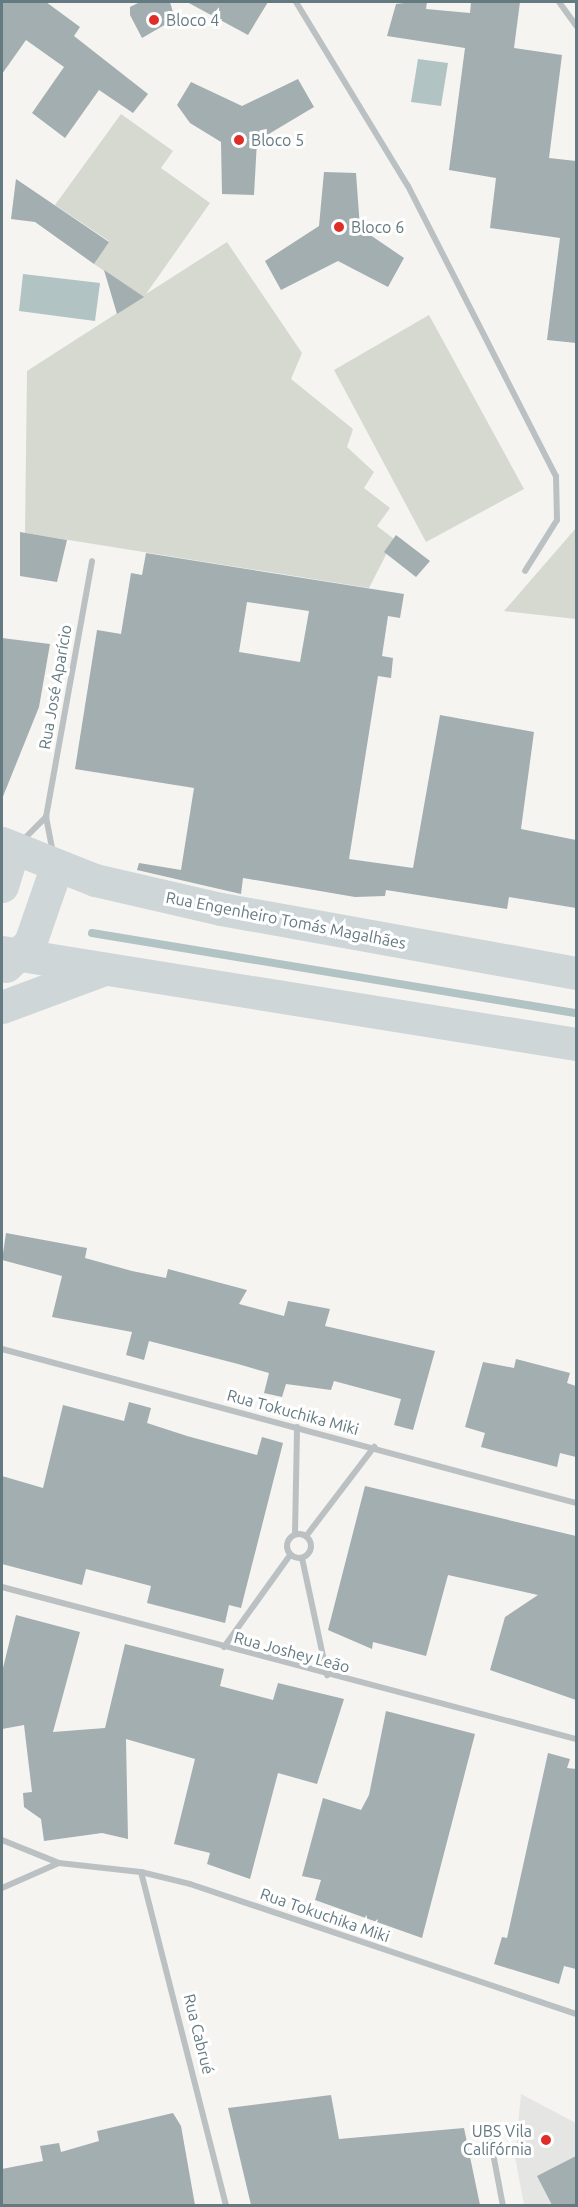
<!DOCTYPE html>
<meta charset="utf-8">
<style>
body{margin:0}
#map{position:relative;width:578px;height:2207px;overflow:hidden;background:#f5f4f1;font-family:Ubuntu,sans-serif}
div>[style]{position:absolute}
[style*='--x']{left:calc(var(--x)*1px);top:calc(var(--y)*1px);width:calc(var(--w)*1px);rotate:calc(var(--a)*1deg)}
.built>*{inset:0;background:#e5e6e4}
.green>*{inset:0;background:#d5d9d0}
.water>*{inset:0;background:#b2c3c4}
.stream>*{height:8px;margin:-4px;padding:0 4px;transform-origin:4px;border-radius:4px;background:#b2c3c4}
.building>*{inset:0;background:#a2aeb0}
.street>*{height:6px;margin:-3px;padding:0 3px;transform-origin:3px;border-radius:3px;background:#bbc1c3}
.street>.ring{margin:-3px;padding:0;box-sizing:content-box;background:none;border:6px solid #bbc1c3;border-radius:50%}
.secondary>*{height:33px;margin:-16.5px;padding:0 16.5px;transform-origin:16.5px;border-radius:16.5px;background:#ced6d7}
.dots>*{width:16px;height:16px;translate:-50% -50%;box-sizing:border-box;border:3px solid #fff;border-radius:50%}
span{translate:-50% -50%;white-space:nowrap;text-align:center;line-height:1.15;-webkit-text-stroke:6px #fff;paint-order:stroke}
.poi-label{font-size:16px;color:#647a81}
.left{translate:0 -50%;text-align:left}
.right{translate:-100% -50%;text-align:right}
.street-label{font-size:16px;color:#647a81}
.frame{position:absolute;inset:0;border:3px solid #647a81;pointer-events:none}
</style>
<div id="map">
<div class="built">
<i style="clip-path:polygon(521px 2094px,576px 2123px,576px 2205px,524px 2205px,515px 2157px)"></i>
</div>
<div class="green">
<i style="clip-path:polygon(121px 114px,173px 151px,161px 168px,210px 203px,146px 294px,227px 242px,302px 353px,291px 379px,353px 429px,347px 447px,374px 472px,364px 488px,390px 508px,377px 526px,394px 539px,369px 588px,25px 533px,27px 371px,142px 297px,94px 264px,109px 241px,55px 205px)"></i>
<i style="clip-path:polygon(429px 315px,524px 489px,426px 542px,334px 370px)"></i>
<i style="clip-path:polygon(576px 528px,576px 619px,504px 611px)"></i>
</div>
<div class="water">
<i style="clip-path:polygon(418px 59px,448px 63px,441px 106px,411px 102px)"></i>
<i style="clip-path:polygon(23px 274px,100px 283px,95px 321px,19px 311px)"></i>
</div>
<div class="stream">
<i style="--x:92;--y:933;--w:491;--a:9.4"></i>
</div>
<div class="building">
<i style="clip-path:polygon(2px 2px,46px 2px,80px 27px,74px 36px,148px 94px,133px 113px,99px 90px,65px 138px,32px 113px,64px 67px,26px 40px,2px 74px)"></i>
<i style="clip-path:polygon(140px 2px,170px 2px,175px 19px,142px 38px,130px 15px,130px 7px)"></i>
<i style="clip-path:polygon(187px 2px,268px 2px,248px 35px)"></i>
<i style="clip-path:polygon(412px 2px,427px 2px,426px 9px,470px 13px,471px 2px,520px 2px,514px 48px,562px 55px,549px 158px,576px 161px,576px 343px,547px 340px,560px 238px,490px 228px,496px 178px,449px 170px,465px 48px,387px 36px,396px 4px)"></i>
<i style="clip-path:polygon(298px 79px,314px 107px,257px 141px,254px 195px,222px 194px,221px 142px,190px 123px,177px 105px,191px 82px,242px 106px)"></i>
<i style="clip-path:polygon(324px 172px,356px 173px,360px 228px,404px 258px,388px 287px,338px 261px,281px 290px,265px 261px,319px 226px)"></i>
<i style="clip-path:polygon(16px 179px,109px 242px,94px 264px,35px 222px,11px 219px)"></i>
<i style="clip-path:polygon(104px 270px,144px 297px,117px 314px)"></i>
<i style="clip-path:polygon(20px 532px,67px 540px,57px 582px,20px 576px)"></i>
<i style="clip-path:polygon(396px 535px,430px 561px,416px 577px,384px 552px)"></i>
<i style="clip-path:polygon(evenodd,146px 553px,404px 594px,400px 618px,388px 616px,382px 656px,393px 658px,391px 678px,378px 676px,349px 859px,413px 868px,440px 715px,534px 732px,521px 829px,576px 840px,576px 908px,509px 897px,507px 909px,386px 890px,385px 896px,355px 897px,243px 878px,241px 894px,137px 870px,139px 863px,181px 870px,194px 788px,75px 769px,97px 630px,121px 634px,131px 573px,142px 575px,146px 553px,247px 602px,309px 611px,300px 662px,239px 652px,247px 602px)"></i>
<i style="clip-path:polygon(2px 638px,50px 644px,39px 707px,2px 799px)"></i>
<i style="clip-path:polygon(6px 1233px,87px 1248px,85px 1258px,132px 1271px,166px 1278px,168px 1269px,247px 1290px,239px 1304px,284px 1316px,288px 1301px,330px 1309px,325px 1326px,435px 1351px,413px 1430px,394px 1425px,401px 1399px,334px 1381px,331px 1390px,286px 1384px,282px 1397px,264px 1393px,269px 1373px,238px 1364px,149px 1341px,144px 1360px,126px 1355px,132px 1332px,52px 1317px,62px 1276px,2px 1260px)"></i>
<i style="clip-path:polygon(516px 1359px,570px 1373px,567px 1383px,576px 1386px,576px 1457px,560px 1453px,557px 1467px,481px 1447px,485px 1433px,465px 1427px,483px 1362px,514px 1368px)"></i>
<i style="clip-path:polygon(129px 1402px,151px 1408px,147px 1423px,187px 1436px,257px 1455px,262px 1437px,283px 1443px,241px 1608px,229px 1605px,225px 1623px,147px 1603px,151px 1586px,117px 1577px,86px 1569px,82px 1585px,2px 1564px,2px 1476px,43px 1488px,63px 1405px,124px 1421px)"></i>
<i style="clip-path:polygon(365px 1486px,576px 1536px,576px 1700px,490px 1670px,505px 1617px,538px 1595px,448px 1575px,426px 1656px,373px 1642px,372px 1649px,328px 1630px)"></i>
<i style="clip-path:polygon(16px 1615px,80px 1632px,53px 1732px,105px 1728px,125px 1644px,224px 1669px,220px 1686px,273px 1700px,278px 1683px,344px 1699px,317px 1784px,278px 1773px,250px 1879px,207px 1864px,210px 1853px,174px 1844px,195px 1759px,126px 1739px,128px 1839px,102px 1833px,44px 1841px,41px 1819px,24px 1807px,23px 1793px,32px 1792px,24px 1725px,2px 1729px,2px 1672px)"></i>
<i style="clip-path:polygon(386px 1711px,475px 1734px,422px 1938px,315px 1900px,321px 1880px,302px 1876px,323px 1798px,361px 1810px,369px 1795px)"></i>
<i style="clip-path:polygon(548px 1753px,570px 1759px,567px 1768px,576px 1769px,576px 1969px,564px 1966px,559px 1984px,494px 1964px,502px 1937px,507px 1938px)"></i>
<i style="clip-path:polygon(331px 2095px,339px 2139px,464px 2128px,480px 2205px,251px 2205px,228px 2108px)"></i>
<i style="clip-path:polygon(173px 2113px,181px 2126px,195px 2205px,2px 2205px,2px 2169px,43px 2161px,40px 2146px,59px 2143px,61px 2152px,99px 2141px,97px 2131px)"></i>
<i style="clip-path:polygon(576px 2156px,576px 2205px,552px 2205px,537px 2176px)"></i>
</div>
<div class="street">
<i style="--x:296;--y:2;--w:215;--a:58.7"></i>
<i style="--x:408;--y:186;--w:326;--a:63"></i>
<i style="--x:556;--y:476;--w:44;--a:88.7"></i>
<i style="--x:557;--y:520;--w:60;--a:122.1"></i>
<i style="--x:559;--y:2;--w:29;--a:54"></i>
<i style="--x:23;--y:840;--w:33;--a:-45"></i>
<i style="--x:53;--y:853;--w:37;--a:-101"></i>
<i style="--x:46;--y:817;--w:260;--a:-79.8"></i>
<i style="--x:2;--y:1349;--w:594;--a:15.02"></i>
<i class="ring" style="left:287px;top:1534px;width:18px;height:18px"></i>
<i style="--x:295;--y:1534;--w:107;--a:-88.9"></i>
<i style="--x:307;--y:1535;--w:111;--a:-52.7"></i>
<i style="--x:302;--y:1558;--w:120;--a:77.9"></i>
<i style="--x:2;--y:1587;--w:594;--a:14.83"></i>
<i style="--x:224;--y:1647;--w:113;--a:-54.3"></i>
<i style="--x:2;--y:1840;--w:61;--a:22"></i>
<i style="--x:59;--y:1863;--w:82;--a:6.3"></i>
<i style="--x:141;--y:1872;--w:50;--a:13.8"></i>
<i style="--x:190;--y:1884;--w:407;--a:18.6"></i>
<i style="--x:141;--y:1872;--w:345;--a:75.7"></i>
<i style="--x:2;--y:1888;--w:62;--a:-23.7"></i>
<i style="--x:489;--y:2132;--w:75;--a:79.3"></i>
</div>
<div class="secondary">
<i style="--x:2;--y:843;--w:100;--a:21.7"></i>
<i style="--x:95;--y:880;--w:129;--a:13"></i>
<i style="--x:221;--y:909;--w:361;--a:10.2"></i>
<i style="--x:2;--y:886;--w:39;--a:-73"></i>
<i style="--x:2;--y:952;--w:581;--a:9.11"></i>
<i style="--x:6;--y:966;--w:33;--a:-44"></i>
<i style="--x:30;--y:943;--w:79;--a:-70.9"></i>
<i style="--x:2;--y:1007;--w:109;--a:-20.4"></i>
</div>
<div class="dots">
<i style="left:154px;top:20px;background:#de2e27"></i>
<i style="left:239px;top:140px;background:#de2e27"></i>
<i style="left:339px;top:227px;background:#de2e27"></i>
<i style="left:546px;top:2140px;background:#de2e27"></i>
</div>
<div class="poi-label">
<span class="left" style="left:166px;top:20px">Bloco 4</span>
<span class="left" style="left:251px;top:140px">Bloco 5</span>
<span class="left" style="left:351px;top:227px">Bloco 6</span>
<span class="right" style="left:532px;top:2140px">UBS Vila<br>Califórnia</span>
</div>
<div class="street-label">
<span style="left:55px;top:687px;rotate:-80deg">Rua José Aparício</span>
<span style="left:286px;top:920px;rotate:11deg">Rua Engenheiro Tomás Magalhães</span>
<span style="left:293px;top:1412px;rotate:15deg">Rua Tokuchika Miki</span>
<span style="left:292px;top:1652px;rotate:15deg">Rua Joshey Leão</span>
<span style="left:325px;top:1915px;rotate:19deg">Rua Tokuchika Miki</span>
<span style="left:199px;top:2034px;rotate:76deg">Rua Cabrué</span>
</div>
<div class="frame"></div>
</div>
